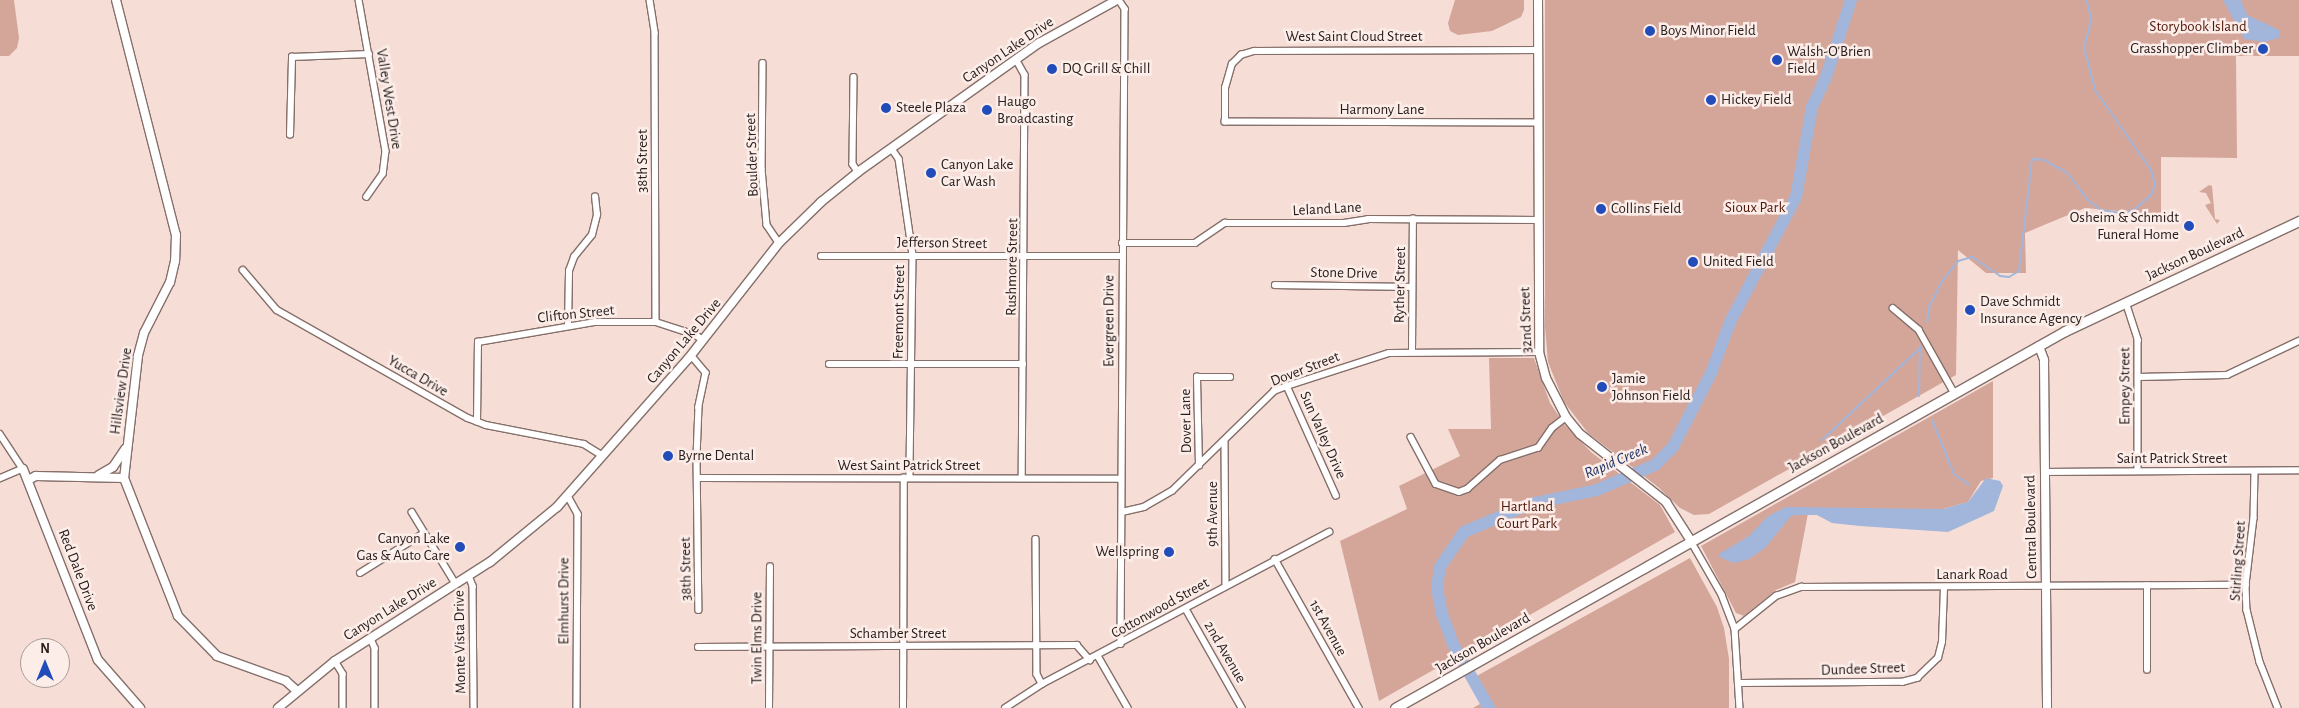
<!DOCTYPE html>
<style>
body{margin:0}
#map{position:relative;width:2299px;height:708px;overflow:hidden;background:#f6ded7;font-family:"Alegreya Sans",sans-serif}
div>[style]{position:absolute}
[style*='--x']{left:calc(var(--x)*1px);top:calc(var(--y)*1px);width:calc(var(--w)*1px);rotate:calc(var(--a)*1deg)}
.green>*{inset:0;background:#d4a69a}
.water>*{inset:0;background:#a2b5db}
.stream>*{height:2px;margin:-1px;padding:0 1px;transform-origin:1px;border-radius:1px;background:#a2b5db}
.river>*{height:12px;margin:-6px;padding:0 6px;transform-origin:6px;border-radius:6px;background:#a2b5db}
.roads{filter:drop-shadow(1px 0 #856f6a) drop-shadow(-1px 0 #856f6a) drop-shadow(0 1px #856f6a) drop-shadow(0 -1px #856f6a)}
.street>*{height:5.5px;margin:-2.75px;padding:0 2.75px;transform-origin:2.75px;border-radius:2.75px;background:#fff}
.secondary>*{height:8px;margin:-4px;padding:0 4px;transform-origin:4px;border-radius:4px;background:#fff}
.primary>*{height:9px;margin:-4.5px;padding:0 4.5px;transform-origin:4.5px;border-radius:4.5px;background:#fff}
.dots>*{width:14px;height:14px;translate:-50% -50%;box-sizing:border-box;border:2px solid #fcede9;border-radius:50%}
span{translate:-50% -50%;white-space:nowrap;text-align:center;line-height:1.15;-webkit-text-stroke:5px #fcede9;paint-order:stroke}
.park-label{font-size:15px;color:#501708}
.poi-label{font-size:15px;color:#29201e}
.left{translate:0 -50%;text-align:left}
.right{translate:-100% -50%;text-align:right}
.street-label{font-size:15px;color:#29201e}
.water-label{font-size:16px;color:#203565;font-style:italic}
.north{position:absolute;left:20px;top:638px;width:50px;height:50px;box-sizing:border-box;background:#fcede9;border:1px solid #a89b98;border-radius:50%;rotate:0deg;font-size:14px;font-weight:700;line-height:20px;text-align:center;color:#29201e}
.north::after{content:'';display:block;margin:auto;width:18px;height:22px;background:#214cba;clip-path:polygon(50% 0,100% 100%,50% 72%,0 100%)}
</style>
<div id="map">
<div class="green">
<i style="clip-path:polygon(0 0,14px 0,19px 38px,17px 48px,9px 56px,0 56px)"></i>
<i style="clip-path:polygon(1455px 0,1524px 0,1524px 10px,1521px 17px,1492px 31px,1458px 35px,1450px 31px,1448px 23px)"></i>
<i style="clip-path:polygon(1545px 0,2299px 0,2299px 56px,2236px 56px,2237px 158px,2161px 157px,2161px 215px,2085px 208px,2025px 233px,2026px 273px,1986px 273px,1958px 250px,1956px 375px,1709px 514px,1694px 515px,1680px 508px,1658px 487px,1588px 433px,1564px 402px,1548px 362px,1545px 327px)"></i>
<i style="clip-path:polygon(2209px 185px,2212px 186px,2215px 219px,2220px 220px,2217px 224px,2205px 205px,2211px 203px,2206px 193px,2199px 192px)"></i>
<i style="clip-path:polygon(1489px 358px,1534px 358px,1550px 403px,1565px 425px,1591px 452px,1660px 505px,1675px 532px,1379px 701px,1340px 541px,1407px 509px,1399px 486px,1460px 456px,1448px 429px,1491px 429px)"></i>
<i style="clip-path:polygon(1993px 381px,1993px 478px,1981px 481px,1968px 502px,1943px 509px,1897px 511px,1809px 508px,1795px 582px,1776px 590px,1744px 616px,1736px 613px,1701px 546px)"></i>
<i style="clip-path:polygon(1690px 558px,1717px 607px,1724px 628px,1729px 659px,1729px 708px,1473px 708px,1485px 701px,1473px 678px)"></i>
</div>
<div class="water">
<i style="clip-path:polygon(2223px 0,2241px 0,2247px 15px,2279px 30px,2279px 38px,2264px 42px,2244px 39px)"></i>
<i style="clip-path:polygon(1986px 478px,2000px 481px,2003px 486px,1994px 511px,1948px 532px,1860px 526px,1832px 523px,1817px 515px,1796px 515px,1791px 516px,1765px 548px,1749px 559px,1734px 563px,1719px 557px,1719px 554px,1749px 536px,1768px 516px,1786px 507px,1943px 509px,1968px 502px)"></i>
<i style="clip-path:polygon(1477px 678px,1491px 700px,1496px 708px,1485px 708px,1470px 682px)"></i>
</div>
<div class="stream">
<i style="--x:1927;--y:322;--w:15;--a:-82"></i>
<i style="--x:1929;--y:307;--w:27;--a:-63"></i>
<i style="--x:1941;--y:283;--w:28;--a:-52"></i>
<i style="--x:1958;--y:261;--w:15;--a:-16"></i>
<i style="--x:1972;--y:257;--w:34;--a:34"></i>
<i style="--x:2000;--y:276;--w:9;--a:6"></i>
<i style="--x:2009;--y:277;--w:12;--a:-31"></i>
<i style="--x:2019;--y:271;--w:113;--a:-83.4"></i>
<i style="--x:2032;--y:159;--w:12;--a:5"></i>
<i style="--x:2044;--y:160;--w:26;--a:29"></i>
<i style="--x:2067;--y:173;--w:36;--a:52"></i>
<i style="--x:2089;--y:201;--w:15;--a:37"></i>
<i style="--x:2101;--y:210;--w:21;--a:8"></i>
<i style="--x:2122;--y:213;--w:12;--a:-14"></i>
<i style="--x:2134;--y:210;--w:24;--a:-42"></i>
<i style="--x:2152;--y:194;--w:10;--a:-73"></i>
<i style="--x:2155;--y:184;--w:15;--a:-106"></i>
<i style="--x:2151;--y:170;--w:98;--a:-125"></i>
<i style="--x:2095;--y:90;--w:43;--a:-104.7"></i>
<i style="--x:2084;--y:48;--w:30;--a:-76"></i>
<i style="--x:2091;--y:19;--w:19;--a:-102"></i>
<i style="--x:1919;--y:396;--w:50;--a:-88.9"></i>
<i style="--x:1932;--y:420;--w:58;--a:67.8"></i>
<i style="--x:1954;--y:474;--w:19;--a:36"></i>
<i style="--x:1822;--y:440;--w:133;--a:-43.2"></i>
</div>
<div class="river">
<i style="--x:1489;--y:708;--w:73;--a:-119.4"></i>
<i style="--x:1453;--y:644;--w:32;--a:-110"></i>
<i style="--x:1442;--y:614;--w:26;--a:-101"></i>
<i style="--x:1437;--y:588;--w:21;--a:-82"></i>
<i style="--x:1440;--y:567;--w:42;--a:-55.6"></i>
<i style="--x:1464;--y:532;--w:72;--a:-23"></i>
<i style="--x:1530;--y:504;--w:68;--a:-11.8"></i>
<i style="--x:1597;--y:490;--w:63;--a:-23.3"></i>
<i style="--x:1655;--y:465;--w:25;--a:-45"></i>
<i style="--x:1673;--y:447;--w:83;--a:-62.8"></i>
<i style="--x:1711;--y:373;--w:57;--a:-69.3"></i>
<i style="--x:1731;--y:320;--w:139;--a:-62.1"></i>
<i style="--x:1796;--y:197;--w:91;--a:-79.9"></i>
<i style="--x:1812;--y:107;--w:33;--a:-65"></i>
<i style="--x:1826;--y:77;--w:81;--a:-72"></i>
</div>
<div class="roads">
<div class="street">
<i style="--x:359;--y:0;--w:153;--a:79.9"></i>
<i style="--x:386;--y:151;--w:23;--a:97"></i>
<i style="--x:383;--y:174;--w:28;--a:125"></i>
<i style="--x:650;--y:0;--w:33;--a:81"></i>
<i style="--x:655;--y:33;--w:289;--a:89.8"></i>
<i style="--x:1119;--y:0;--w:11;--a:56"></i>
<i style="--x:1125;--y:9;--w:635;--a:90.36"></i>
<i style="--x:1016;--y:59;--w:18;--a:61"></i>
<i style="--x:1025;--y:75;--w:403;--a:90.4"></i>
<i style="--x:763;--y:63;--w:106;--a:90.5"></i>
<i style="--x:762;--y:169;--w:56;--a:84.9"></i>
<i style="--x:767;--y:225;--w:22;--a:56"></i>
<i style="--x:854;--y:77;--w:87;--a:90.7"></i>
<i style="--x:853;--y:164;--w:9;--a:58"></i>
<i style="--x:1539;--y:123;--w:314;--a:-179.8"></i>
<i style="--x:1225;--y:122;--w:34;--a:-90"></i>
<i style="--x:1225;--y:88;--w:25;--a:-74"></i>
<i style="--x:1232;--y:64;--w:13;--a:-45"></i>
<i style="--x:1241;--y:55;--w:14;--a:-17"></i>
<i style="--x:1254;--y:51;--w:285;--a:-0.2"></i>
<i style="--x:290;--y:135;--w:78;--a:-88.5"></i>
<i style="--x:292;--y:57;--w:77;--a:-2.2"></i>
<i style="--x:892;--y:149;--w:12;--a:55"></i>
<i style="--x:899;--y:159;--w:97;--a:81.7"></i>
<i style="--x:913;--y:255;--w:223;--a:90.8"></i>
<i style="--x:1122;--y:243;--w:73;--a:0"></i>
<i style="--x:1195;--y:243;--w:36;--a:-34"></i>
<i style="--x:1225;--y:223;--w:119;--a:0"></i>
<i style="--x:1344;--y:223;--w:24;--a:-9"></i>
<i style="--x:1368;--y:219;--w:171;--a:0.3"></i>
<i style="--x:821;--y:256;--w:301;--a:0"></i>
<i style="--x:243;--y:270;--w:52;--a:49.6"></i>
<i style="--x:277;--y:310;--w:219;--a:29.5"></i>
<i style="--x:468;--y:418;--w:19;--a:21"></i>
<i style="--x:486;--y:425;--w:100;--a:11"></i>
<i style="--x:584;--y:444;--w:22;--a:32"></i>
<i style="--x:1275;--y:285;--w:137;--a:0.8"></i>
<i style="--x:2126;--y:302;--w:40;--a:72"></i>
<i style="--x:2138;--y:340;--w:131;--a:90"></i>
<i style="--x:1893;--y:308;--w:34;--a:40"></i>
<i style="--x:1919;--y:330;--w:71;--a:60.6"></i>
<i style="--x:568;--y:325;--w:54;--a:-88.9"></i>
<i style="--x:569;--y:271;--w:15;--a:-70"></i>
<i style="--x:574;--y:257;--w:28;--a:-51"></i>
<i style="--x:592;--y:235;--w:21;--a:-76"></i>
<i style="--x:597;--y:215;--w:18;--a:-96"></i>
<i style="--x:1412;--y:351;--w:132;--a:-89.6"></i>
<i style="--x:691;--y:355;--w:23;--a:50"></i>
<i style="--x:706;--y:373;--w:35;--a:102"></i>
<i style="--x:699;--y:407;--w:50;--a:92.3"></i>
<i style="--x:697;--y:457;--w:153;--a:89.3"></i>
<i style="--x:829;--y:364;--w:194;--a:0"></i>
<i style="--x:2138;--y:377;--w:89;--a:-1.3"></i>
<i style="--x:2227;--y:375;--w:80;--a:-25.3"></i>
<i style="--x:1287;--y:386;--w:120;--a:65.8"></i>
<i style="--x:477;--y:422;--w:80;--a:-89.3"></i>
<i style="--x:478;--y:342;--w:119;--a:-9.7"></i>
<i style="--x:595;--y:322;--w:61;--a:0"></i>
<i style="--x:656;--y:322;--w:42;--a:18"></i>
<i style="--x:696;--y:335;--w:9;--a:36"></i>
<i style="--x:0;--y:434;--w:42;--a:56.7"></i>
<i style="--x:23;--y:469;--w:25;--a:157"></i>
<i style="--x:1411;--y:437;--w:53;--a:62"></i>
<i style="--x:1436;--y:484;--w:24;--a:19"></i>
<i style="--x:1459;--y:492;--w:9;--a:-21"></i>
<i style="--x:1467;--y:489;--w:44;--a:-41.3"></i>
<i style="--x:1500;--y:460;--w:40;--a:-18"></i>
<i style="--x:1538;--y:448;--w:24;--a:-55"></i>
<i style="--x:1552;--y:428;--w:18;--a:-38"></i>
<i style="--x:1225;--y:442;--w:143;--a:89.6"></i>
<i style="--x:1199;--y:466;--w:89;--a:-91.3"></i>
<i style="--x:1197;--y:377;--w:33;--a:0"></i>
<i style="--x:2255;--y:471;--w:47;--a:91.2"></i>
<i style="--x:2254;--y:518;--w:67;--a:96.8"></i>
<i style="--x:2246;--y:585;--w:25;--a:88"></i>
<i style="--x:2247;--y:610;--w:54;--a:76"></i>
<i style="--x:2260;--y:662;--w:49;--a:68.6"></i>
<i style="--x:2044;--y:472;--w:255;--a:-0.4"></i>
<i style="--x:697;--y:478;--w:424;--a:0.1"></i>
<i style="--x:568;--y:496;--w:21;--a:61"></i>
<i style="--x:578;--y:514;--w:194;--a:90.3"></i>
<i style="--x:412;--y:512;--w:84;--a:58.6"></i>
<i style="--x:1122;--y:512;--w:23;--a:-13"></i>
<i style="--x:1144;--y:507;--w:32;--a:-30"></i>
<i style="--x:1172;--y:491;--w:143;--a:-44.4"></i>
<i style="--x:1274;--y:391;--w:14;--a:-21"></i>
<i style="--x:1287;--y:386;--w:107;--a:-17.9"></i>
<i style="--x:1389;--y:353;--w:150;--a:-0.4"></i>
<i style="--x:1036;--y:539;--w:135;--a:89.6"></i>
<i style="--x:1037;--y:674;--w:11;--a:63"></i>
<i style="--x:1691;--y:541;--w:62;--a:60.1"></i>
<i style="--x:1722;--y:595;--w:36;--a:69"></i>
<i style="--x:1735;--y:629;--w:79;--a:86.4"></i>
<i style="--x:1275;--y:559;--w:171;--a:60.6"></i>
<i style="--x:360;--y:573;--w:75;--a:-32"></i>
<i style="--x:469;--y:576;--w:11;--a:68"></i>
<i style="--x:473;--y:586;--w:122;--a:89.5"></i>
<i style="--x:1186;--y:609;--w:114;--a:60.5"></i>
<i style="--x:1735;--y:629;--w:53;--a:-38.8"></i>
<i style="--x:1776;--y:596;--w:27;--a:-20"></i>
<i style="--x:1801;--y:587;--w:445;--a:-0.3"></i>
<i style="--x:371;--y:639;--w:10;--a:66"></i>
<i style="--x:375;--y:648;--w:60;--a:90"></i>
<i style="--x:698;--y:647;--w:379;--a:-0.3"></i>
<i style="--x:1077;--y:645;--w:20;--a:49"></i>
<i style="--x:1098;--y:656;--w:60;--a:60"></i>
<i style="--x:335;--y:661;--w:15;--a:58"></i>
<i style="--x:343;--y:674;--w:34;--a:90"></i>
<i style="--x:2147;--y:670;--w:84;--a:-90"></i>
<i style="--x:1740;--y:683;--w:162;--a:-0.4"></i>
<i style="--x:1902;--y:682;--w:16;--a:-15"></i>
<i style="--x:1917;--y:678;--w:29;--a:-44"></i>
<i style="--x:1938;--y:658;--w:16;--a:-76"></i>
<i style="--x:1942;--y:642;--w:54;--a:-87.9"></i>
<i style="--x:769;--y:708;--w:141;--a:-89.6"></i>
<i style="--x:903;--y:708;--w:230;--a:-89.8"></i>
<i style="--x:1005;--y:708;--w:44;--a:-33"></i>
<i style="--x:1042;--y:684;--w:325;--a:-27.9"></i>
</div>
<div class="secondary">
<i style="--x:116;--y:0;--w:243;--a:75.7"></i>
<i style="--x:176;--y:235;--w:26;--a:92"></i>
<i style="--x:175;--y:261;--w:22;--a:103"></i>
<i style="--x:170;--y:282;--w:57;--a:117"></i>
<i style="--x:144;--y:333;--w:24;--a:105"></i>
<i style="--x:138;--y:356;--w:123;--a:96.5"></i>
<i style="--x:124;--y:478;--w:148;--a:68.6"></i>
<i style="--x:178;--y:616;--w:56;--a:45.7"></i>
<i style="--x:217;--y:656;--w:73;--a:19.9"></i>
<i style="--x:286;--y:681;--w:13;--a:42"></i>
<i style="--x:1538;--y:0;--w:352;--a:89.8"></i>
<i style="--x:1539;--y:352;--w:27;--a:75"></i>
<i style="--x:1546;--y:378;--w:44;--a:62.9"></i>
<i style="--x:1566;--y:417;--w:22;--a:51"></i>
<i style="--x:1580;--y:434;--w:110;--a:38.3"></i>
<i style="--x:1666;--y:502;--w:46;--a:57.3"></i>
<i style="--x:2039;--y:346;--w:15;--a:70"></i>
<i style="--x:2044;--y:360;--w:348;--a:89.5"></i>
<i style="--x:23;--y:469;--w:205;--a:68.6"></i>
<i style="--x:98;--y:660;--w:64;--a:48.8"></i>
<i style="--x:99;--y:475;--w:16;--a:-30"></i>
<i style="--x:113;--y:467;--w:22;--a:-56"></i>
<i style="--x:28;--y:480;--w:9;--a:-27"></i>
<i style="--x:36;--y:476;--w:88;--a:1.3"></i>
<i style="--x:278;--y:708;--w:74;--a:-39.5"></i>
<i style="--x:335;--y:661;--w:184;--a:-32.6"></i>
<i style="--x:490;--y:562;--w:87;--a:-39.4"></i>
<i style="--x:557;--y:507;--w:198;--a:-48.5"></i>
<i style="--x:688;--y:359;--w:147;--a:-51.9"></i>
<i style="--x:779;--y:243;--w:59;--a:-44.3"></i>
<i style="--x:821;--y:202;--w:48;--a:-39"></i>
<i style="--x:858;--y:172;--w:222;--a:-35.5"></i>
<i style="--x:1039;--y:43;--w:89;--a:-28.9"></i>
</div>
<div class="primary">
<i style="--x:1395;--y:708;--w:769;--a:-29.37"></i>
<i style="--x:2065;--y:331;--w:259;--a:-25.2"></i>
</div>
</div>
<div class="dots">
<i style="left:1650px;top:31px;background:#214cba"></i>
<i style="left:2263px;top:49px;background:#214cba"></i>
<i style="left:1777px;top:60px;background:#214cba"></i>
<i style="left:1052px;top:69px;background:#214cba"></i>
<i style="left:1711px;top:100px;background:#214cba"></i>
<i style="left:886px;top:108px;background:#214cba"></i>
<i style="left:987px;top:110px;background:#214cba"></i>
<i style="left:931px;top:173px;background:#214cba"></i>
<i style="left:1601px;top:209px;background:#214cba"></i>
<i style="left:2189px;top:226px;background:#214cba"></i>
<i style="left:1693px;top:262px;background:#214cba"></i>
<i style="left:1970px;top:310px;background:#214cba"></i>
<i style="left:1602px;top:387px;background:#214cba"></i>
<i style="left:668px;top:456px;background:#214cba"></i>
<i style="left:460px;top:547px;background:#214cba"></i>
<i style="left:1169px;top:552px;background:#214cba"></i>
</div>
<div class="park-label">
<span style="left:2198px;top:27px">Storybook Island</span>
<span style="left:1755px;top:208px">Sioux Park</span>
<span style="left:1527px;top:515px">Hartland<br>Court Park</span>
</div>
<div class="poi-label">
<span class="left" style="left:1660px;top:31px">Boys Minor Field</span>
<span class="right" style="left:2253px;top:49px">Grasshopper Climber</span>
<span class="left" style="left:1787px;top:60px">Walsh-O'Brien<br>Field</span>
<span class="left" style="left:1062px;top:69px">DQ Grill &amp; Chill</span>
<span class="left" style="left:1721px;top:100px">Hickey Field</span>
<span class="left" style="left:997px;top:110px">Haugo<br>Broadcasting</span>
<span class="left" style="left:896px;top:108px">Steele Plaza</span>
<span class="left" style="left:941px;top:173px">Canyon Lake<br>Car Wash</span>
<span class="left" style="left:1611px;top:209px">Collins Field</span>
<span class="right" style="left:2179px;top:226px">Osheim &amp; Schmidt<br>Funeral Home</span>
<span class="left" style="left:1703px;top:262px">United Field</span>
<span class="left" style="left:1980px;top:310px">Dave Schmidt<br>Insurance Agency</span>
<span class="left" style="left:1612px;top:387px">Jamie<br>Johnson Field</span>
<span class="left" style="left:678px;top:456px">Byrne Dental</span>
<span class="right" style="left:450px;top:547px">Canyon Lake<br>Gas &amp; Auto Care</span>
<span class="right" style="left:1159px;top:552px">Wellspring</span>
</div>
<div class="street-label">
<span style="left:1354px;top:37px">West Saint Cloud Street</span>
<span style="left:1008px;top:50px;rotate:-34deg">Canyon Lake Drive</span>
<span style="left:389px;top:99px;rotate:81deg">Valley West Drive</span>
<span style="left:1382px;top:110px">Harmony Lane</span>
<span style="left:752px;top:155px;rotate:-92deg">Boulder Street</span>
<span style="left:643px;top:161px;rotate:-90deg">38th Street</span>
<span style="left:1327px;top:209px;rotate:-3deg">Leland Lane</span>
<span style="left:942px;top:243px;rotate:1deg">Jefferson Street</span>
<span style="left:2195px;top:254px;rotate:-25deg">Jackson Boulevard</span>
<span style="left:1012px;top:267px;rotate:-89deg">Rushmore Street</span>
<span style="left:1344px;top:273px;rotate:1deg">Stone Drive</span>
<span style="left:1400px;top:285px;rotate:-89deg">Ryther Street</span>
<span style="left:899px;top:312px;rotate:-89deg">Freemont Street</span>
<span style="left:576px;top:314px;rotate:-6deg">Clifton Street</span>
<span style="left:1526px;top:320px;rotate:-92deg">32nd Street</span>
<span style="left:1109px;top:321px;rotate:-90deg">Evergreen Drive</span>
<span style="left:684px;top:341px;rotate:-50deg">Canyon Lake Drive</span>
<span style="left:1305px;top:369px;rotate:-21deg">Dover Street</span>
<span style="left:418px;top:376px;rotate:30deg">Yucca Drive</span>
<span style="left:2125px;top:386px;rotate:-90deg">Empey Street</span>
<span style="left:121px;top:391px;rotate:-82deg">Hillsview Drive</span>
<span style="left:1186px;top:421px;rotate:-91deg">Dover Lane</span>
<span style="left:1323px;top:435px;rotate:66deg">Sun Valley Drive</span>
<span style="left:1836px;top:443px;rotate:-29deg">Jackson Boulevard</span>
<span style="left:2172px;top:459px">Saint Patrick Street</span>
<span style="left:909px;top:466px">West Saint Patrick Street</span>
<span style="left:1213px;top:514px;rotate:-90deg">9th Avenue</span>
<span style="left:2031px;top:527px;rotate:-91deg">Central Boulevard</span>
<span style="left:2238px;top:561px;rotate:-86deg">Stirling Street</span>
<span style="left:686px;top:569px;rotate:-91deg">38th Street</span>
<span style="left:78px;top:570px;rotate:69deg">Red Dale Drive</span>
<span style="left:1972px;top:575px">Lanark Road</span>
<span style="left:564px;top:601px;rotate:-90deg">Elmhurst Drive</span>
<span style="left:1160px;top:608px;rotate:-29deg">Cottonwood Street</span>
<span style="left:390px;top:609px;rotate:-32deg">Canyon Lake Drive</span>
<span style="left:1328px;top:628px;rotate:61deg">1st Avenue</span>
<span style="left:898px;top:634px">Schamber Street</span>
<span style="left:757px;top:638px;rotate:-90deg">Twin Elms Drive</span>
<span style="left:460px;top:642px;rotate:-91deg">Monte Vista Drive</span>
<span style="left:1483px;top:643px;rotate:-30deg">Jackson Boulevard</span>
<span style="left:1225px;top:652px;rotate:60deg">2nd Avenue</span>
<span style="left:1863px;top:669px;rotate:-2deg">Dundee Street</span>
</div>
<div class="water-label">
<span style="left:1616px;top:461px;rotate:-23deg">Rapid Creek</span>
</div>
<div class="north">N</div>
</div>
